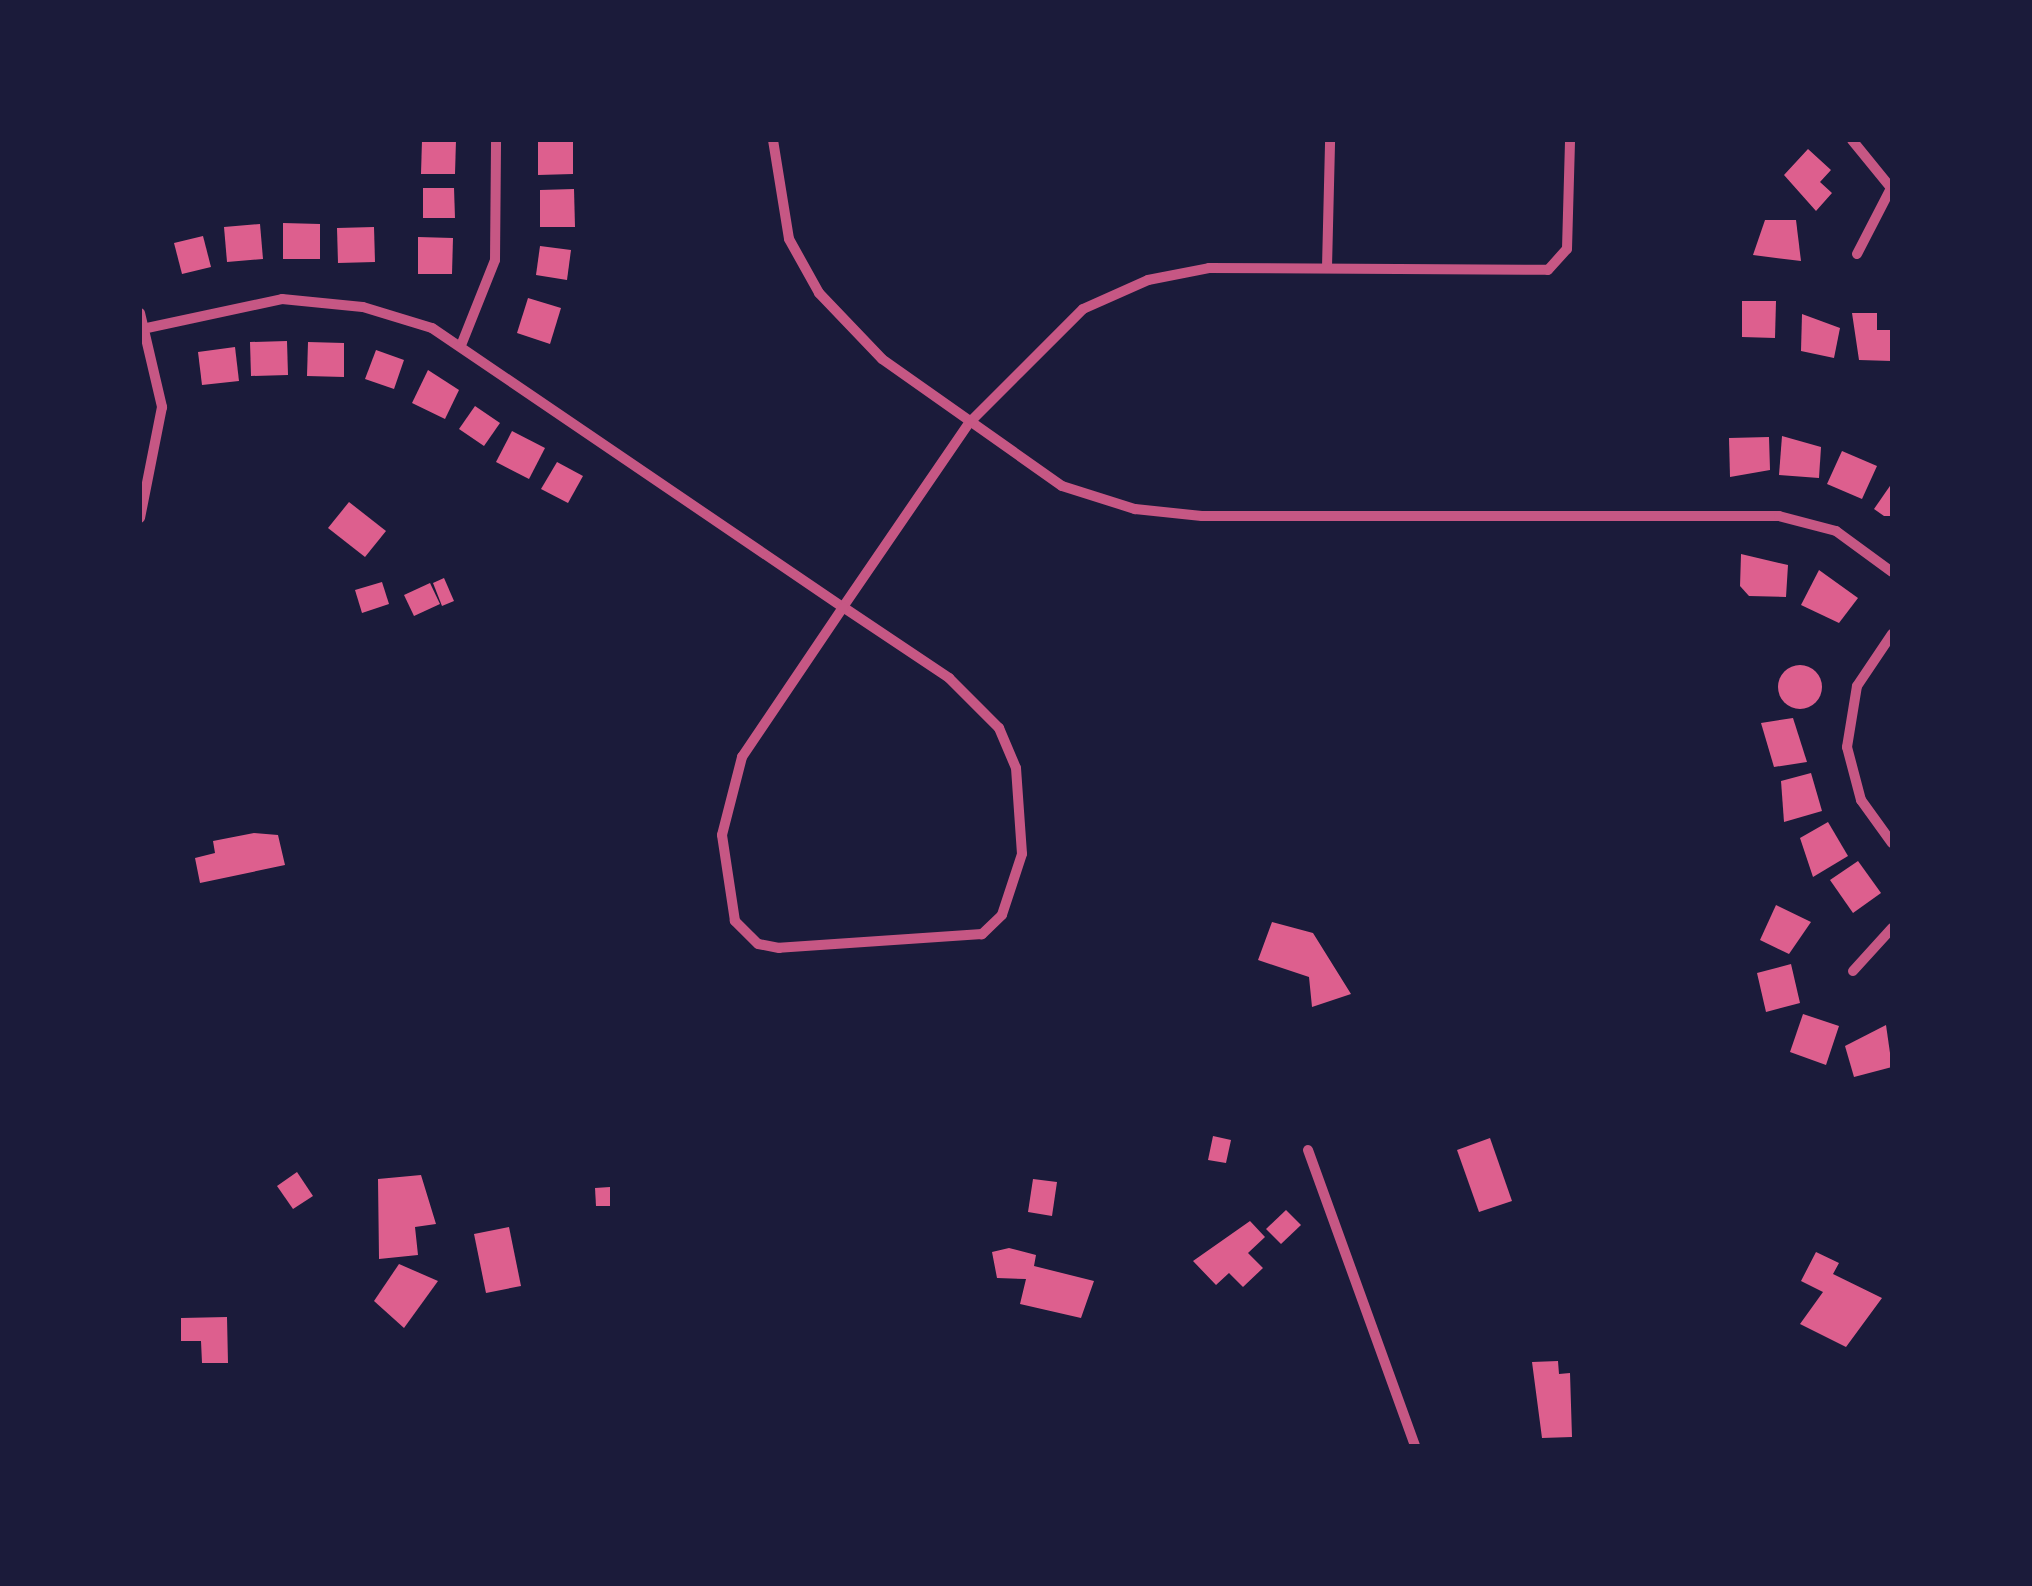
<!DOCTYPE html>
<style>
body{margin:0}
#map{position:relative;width:2032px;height:1586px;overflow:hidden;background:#1b1b3a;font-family:Bitter,serif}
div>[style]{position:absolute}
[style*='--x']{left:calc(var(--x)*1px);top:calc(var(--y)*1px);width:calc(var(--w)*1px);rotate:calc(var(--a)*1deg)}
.building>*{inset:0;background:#dd5f8e}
.round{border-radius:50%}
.minor>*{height:10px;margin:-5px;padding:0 5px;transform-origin:5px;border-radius:5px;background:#c65784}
span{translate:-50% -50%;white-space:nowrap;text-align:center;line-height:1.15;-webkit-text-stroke:9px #1b1b3a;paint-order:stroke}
.frame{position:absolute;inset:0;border:142px solid #1b1b3a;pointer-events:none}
</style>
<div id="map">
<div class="building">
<i style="clip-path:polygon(422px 140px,456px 140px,455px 174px,421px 174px)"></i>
<i style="clip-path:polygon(538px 140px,573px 140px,573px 174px,538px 175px)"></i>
<i style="clip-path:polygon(1808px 149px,1831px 170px,1820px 182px,1832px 193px,1816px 211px,1784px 175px)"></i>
<i style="clip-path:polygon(423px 188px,454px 188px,455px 218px,423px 218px)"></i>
<i style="clip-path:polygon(574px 189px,575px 227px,540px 227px,540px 190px)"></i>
<i style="clip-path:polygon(1765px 220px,1796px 220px,1801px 261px,1753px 255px)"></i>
<i style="clip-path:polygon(283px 223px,320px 224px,320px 259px,283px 259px)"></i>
<i style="clip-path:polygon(260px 224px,263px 259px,227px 262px,224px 227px)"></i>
<i style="clip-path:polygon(374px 227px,375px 262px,338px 263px,337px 228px)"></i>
<i style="clip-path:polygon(203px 236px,211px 267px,182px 274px,174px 243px)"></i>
<i style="clip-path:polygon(418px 237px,453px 238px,452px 274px,418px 274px)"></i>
<i style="clip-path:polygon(540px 246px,571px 250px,567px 280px,536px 275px)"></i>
<i style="clip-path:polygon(528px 298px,561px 308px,550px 344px,517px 333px)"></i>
<i style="clip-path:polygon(1742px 301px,1776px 301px,1775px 338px,1742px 337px)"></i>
<i style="clip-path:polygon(1852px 313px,1877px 313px,1877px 330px,1892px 330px,1892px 361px,1859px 360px)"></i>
<i style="clip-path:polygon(1802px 314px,1840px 328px,1834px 358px,1801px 351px)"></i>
<i style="clip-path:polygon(287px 341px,288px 375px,251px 376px,250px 342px)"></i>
<i style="clip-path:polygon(308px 342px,344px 343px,344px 377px,307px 376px)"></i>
<i style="clip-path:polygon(235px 347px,239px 381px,202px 385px,198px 352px)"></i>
<i style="clip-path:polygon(376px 350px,404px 360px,394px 389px,365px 379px)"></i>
<i style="clip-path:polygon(428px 370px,459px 390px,445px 419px,412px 403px)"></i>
<i style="clip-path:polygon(475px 406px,500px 423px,484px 446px,459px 429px)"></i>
<i style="clip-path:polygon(512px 431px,545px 448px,529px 479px,496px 462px)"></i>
<i style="clip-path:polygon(1782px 436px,1821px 447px,1819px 478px,1779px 475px)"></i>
<i style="clip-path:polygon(1769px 437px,1770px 470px,1730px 477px,1729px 438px)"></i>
<i style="clip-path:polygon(1842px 451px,1877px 466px,1862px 499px,1827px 484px)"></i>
<i style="clip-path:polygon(557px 462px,583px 476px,568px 503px,541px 489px)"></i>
<i style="clip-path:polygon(1892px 483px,1892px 516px,1884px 516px,1874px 509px)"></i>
<i style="clip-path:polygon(349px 502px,386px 531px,365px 557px,328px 528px)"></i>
<i style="clip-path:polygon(1741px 554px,1788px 565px,1786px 597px,1749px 596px,1740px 586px)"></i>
<i style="clip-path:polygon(1819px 570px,1858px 598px,1839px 623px,1801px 605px)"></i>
<i style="clip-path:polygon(444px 578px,454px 601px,442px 606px,433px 583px)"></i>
<i style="clip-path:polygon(382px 582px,389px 604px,362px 613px,355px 590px)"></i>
<i style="clip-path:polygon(430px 583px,440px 604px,414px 616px,404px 595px)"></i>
<i class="round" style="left:1778px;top:665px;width:44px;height:44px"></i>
<i style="clip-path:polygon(1793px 718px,1807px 762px,1774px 767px,1761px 723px)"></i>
<i style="clip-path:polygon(1811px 773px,1822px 811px,1784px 822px,1781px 781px)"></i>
<i style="clip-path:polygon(1828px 822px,1848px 856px,1813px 877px,1800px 838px)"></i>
<i style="clip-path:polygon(254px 833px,278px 835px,285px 865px,200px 883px,195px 858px,215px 853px,213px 841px)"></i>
<i style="clip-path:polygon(1858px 861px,1881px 893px,1853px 913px,1830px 880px)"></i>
<i style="clip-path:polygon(1776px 905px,1811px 922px,1789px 954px,1760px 940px)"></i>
<i style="clip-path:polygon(1272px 922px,1313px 933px,1351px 994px,1312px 1007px,1309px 977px,1258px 960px)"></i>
<i style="clip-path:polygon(1791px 964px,1800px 1003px,1766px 1012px,1757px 973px)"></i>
<i style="clip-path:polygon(1803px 1014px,1839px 1026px,1826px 1065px,1790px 1052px)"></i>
<i style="clip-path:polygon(1886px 1025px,1892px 1067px,1854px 1077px,1845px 1046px)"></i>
<i style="clip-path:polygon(1213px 1136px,1231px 1140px,1226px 1163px,1208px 1160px)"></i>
<i style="clip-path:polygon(1490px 1138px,1512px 1201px,1479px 1212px,1457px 1150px)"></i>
<i style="clip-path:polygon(297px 1172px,313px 1196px,293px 1209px,277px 1186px)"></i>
<i style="clip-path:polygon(421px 1175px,436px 1224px,415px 1227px,418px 1255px,379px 1259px,378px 1179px)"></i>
<i style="clip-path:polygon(1033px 1179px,1057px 1182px,1052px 1216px,1028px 1212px)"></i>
<i style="clip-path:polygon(610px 1187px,610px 1206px,596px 1206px,595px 1188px)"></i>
<i style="clip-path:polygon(1286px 1210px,1301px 1225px,1281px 1244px,1266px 1229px)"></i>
<i style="clip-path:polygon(1250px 1221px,1265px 1237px,1248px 1253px,1263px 1268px,1243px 1287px,1229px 1273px,1216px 1285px,1193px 1261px)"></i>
<i style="clip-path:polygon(509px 1227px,521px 1286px,486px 1293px,474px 1234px)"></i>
<i style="clip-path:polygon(1009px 1248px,1036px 1255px,1034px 1266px,1094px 1281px,1081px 1318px,1020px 1304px,1026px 1279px,997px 1278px,992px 1252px)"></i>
<i style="clip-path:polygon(1816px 1252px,1839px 1263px,1833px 1274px,1882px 1298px,1846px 1347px,1800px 1324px,1823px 1292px,1801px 1281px)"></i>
<i style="clip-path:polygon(399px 1264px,438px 1281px,404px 1328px,374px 1301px)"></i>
<i style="clip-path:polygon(227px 1317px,228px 1363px,202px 1363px,201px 1341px,181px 1341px,181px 1318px)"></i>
<i style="clip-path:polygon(1558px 1361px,1559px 1374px,1570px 1373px,1572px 1437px,1542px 1438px,1532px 1362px)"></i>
</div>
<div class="minor">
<i style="--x:773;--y:140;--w:100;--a:80.8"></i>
<i style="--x:789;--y:239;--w:62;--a:60.9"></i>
<i style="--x:819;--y:293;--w:91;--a:46.3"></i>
<i style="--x:882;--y:359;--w:220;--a:35.2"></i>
<i style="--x:1062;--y:486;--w:77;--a:17.5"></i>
<i style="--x:1135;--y:509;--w:67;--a:6"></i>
<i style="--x:1202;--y:516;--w:577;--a:0"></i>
<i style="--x:1779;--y:516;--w:59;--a:14.7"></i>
<i style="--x:1836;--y:531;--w:69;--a:36.2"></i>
<i style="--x:1852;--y:140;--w:63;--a:50.8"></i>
<i style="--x:1857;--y:254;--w:74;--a:-62.7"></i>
<i style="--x:1327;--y:267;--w:127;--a:-88.6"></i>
<i style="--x:140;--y:313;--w:97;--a:76.8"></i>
<i style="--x:162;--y:407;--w:113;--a:101.2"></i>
<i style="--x:147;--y:328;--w:138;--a:-12.1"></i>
<i style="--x:282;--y:299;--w:81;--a:5.6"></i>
<i style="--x:363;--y:307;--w:72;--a:16.9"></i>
<i style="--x:432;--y:328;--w:497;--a:34.2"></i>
<i style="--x:843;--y:607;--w:223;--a:-55.6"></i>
<i style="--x:969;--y:423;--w:161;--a:-45"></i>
<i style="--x:1083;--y:309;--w:71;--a:-24"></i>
<i style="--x:1148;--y:280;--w:62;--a:-11.1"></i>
<i style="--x:1209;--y:268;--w:339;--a:0.3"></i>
<i style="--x:1548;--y:270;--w:28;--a:-48"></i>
<i style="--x:1567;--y:249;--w:109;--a:-88.4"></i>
<i style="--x:462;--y:343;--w:89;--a:-68.3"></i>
<i style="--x:495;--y:260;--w:120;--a:-89.5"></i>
<i style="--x:843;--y:607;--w:128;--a:33.8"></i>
<i style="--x:949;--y:678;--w:71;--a:45"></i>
<i style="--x:999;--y:728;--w:43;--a:67"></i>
<i style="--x:1016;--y:768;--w:86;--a:86"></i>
<i style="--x:1022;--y:854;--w:64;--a:108.2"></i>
<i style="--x:1002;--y:915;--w:28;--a:136"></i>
<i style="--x:982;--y:934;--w:203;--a:176.1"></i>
<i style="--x:779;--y:948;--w:21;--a:-169"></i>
<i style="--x:758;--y:944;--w:33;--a:-135"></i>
<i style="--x:735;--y:921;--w:87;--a:-98.6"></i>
<i style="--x:722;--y:835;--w:81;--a:-75.6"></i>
<i style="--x:742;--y:757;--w:181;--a:-56"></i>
<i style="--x:1892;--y:634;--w:63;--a:123.9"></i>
<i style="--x:1857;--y:686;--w:62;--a:99.3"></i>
<i style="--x:1847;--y:747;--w:55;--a:75.2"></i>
<i style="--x:1861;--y:800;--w:53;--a:54.2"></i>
<i style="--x:1853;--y:971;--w:58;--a:-47.8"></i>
<i style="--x:1308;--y:1150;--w:315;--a:70.1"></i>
</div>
<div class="frame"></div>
</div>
